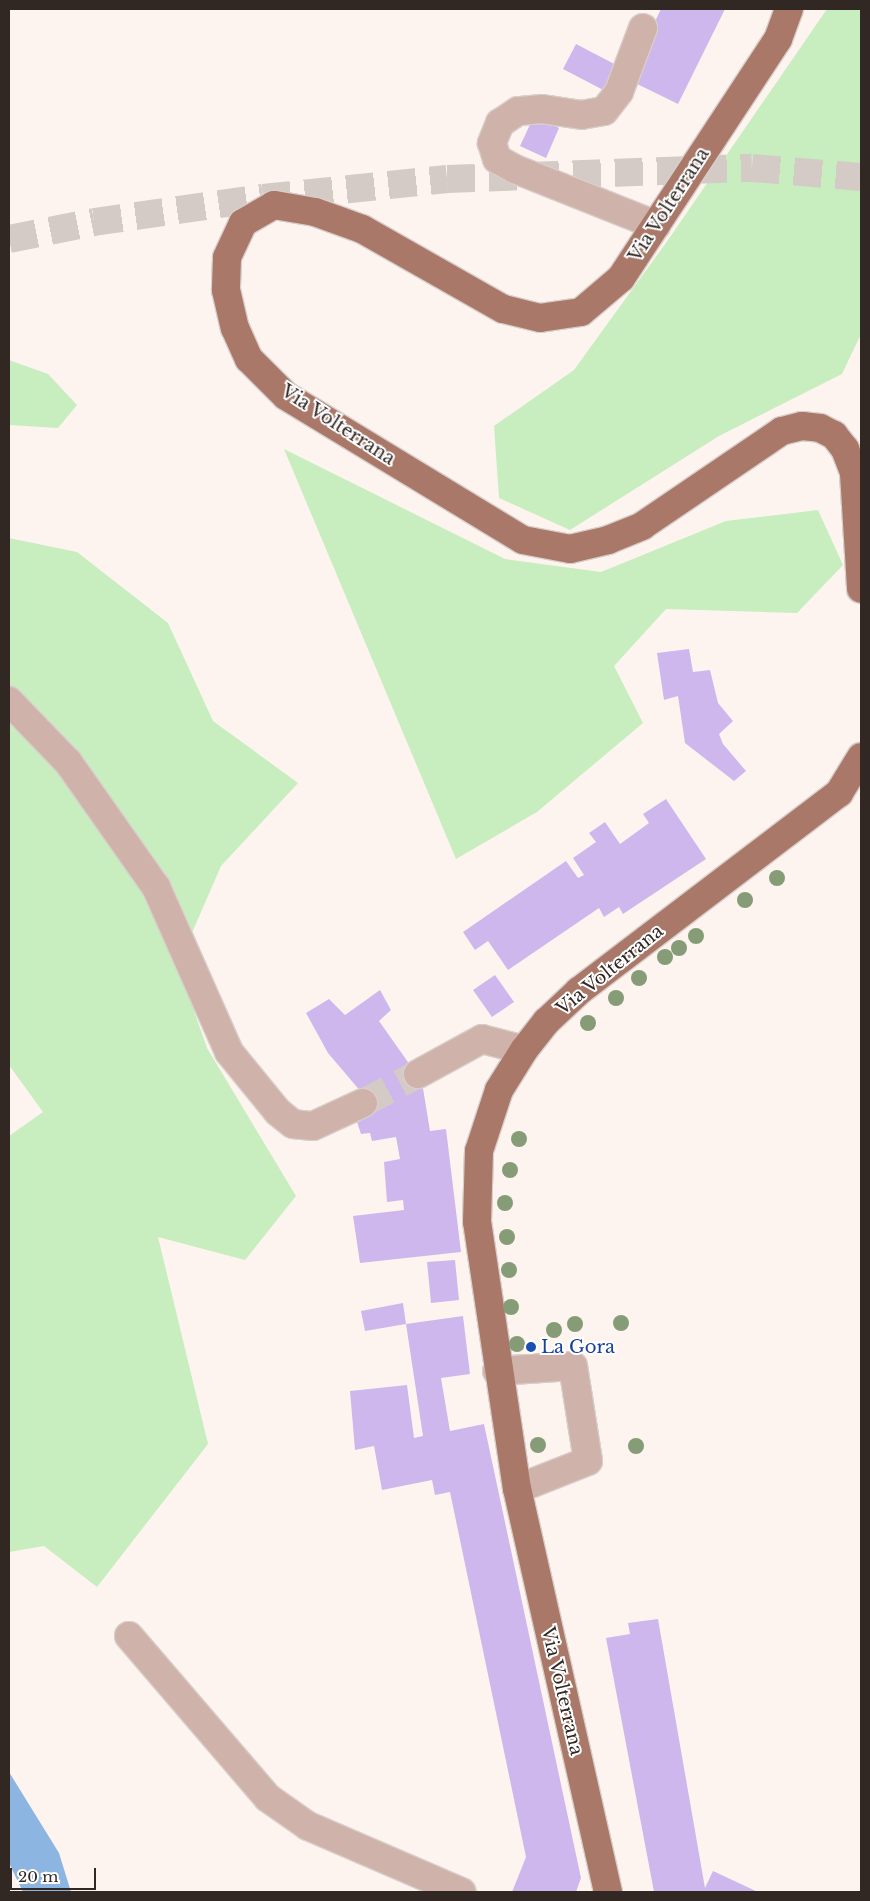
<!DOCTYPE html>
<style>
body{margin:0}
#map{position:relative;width:870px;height:1901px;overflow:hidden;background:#fdf4f0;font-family:"Libre Baskerville",serif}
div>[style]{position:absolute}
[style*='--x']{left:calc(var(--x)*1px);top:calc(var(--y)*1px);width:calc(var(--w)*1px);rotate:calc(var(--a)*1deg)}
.green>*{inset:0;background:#c8edbf}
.water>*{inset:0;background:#8cb5e1}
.building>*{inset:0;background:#ceb7ed}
.minor-tunnel>*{height:28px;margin-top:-14px;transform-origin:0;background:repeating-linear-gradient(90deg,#d4cbc7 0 28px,transparent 0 42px)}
.major-tunnel>*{height:28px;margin-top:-14px;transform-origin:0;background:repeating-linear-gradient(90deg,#d4cbc7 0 28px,transparent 0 42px)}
.roads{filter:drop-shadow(1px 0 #d8cfcb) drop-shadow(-1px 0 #d8cfcb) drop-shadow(0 1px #d8cfcb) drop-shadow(0 -1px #d8cfcb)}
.minor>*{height:28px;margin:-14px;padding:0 14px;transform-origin:14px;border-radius:14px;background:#cfb2a9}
.major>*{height:28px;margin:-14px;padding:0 14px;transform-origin:14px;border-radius:14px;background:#aa7869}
.trees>*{width:16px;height:16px;margin:-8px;border-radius:50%;background:#859c77}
.dots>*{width:14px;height:14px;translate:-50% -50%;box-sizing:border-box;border:2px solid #fff;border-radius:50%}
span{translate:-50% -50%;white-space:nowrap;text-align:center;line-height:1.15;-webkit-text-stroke:4px #fff;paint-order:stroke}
.street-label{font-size:18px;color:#312824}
.transit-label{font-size:18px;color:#164399}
.left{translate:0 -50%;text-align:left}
.frame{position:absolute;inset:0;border:10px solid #312824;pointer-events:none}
.scale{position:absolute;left:10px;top:1868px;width:86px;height:22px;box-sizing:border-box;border:2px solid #312824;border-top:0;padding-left:6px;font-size:15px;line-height:18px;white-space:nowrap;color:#312824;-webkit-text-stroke:4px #fff;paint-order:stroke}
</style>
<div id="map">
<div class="green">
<i style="clip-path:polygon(827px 9px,861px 9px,861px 334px,842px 374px,719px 436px,570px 530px,499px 498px,494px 426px,574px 370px,668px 240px)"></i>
<i style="clip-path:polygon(9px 360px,48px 374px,77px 405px,58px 428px,9px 425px)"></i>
<i style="clip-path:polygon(284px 449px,505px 559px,601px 572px,726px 521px,818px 510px,843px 565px,797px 613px,666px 609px,614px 666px,643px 723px,537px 812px,456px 859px)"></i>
<i style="clip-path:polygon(9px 538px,77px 552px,168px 623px,213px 721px,298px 783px,221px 866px,178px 965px,207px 1048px,296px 1196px,245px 1260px,158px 1237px,208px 1444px,97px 1587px,44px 1546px,9px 1552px,9px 1136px,43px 1112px,9px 1065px)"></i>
</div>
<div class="water">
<i style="clip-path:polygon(9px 1772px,59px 1853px,71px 1892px,23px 1892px,9px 1863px)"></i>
</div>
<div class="building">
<i style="clip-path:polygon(661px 9px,725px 9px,678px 104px,627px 79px)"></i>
<i style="clip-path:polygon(576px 44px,622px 68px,609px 93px,563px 69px)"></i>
<i style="clip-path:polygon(534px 116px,559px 128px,546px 158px,520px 146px)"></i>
<i style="clip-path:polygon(689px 649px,693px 672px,710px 670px,718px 703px,733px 721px,719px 734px,723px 744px,746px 771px,734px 781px,685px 743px,678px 696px,664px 700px,657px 653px)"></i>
<i style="clip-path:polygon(666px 799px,706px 859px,623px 914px,619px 907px,604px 917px,599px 908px,508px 970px,488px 941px,475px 950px,463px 932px,566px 861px,578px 878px,584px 875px,573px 858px,596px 842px,589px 833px,605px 822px,620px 844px,649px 823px,643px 814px)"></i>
<i style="clip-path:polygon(495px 975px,514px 1002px,492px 1017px,473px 990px)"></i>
<i style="clip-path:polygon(380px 990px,391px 1010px,379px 1021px,422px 1082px,430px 1131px,446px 1129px,461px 1252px,360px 1263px,353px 1216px,404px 1210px,403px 1200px,387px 1202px,384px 1162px,400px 1159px,396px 1137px,372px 1141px,370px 1133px,361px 1134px,356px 1119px,362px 1093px,328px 1053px,306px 1013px,329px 999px,345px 1015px)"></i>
<i style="clip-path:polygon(455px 1260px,459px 1300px,431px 1303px,427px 1262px)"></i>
<i style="clip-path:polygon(403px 1303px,406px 1324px,365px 1331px,361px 1311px)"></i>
<i style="clip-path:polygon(463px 1316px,470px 1374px,441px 1378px,450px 1431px,484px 1424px,581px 1878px,576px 1892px,512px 1892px,526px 1857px,450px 1492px,435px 1495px,432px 1480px,382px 1490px,374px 1446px,355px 1450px,350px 1391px,407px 1385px,414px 1438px,423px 1436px,406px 1324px)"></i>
<i style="clip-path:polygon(658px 1619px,705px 1888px,713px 1871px,758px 1892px,654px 1892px,606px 1638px,630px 1634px,628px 1623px)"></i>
</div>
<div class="minor-tunnel">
<i style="--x:363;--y:1103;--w:62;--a:-27.8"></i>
</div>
<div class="major-tunnel">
<i style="--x:9;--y:239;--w:87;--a:-11.3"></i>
<i style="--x:94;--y:222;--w:171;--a:-8.1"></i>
<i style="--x:263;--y:198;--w:185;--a:-5.9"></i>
<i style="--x:447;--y:179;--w:305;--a:-2.1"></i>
<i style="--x:752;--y:168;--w:109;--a:4.7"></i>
</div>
<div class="roads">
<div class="minor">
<i style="--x:643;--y:28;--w:68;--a:110.6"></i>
<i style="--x:619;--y:92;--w:24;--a:128"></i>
<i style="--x:604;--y:111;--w:22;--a:170"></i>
<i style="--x:582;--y:115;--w:40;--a:-171.5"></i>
<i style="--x:542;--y:109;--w:24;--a:175"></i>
<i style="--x:518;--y:111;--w:22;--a:146"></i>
<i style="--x:500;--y:123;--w:22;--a:112"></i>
<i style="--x:492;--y:143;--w:17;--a:73"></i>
<i style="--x:497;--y:159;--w:21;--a:29"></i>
<i style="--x:515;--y:169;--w:152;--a:21.7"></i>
<i style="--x:9;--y:701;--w:85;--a:46"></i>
<i style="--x:68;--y:762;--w:153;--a:54.9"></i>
<i style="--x:156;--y:887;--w:180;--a:66.1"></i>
<i style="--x:229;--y:1052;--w:77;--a:50.8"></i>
<i style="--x:278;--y:1112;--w:19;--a:39"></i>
<i style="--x:293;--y:1124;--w:20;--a:6"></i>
<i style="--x:313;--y:1126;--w:55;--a:-24.7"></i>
<i style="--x:418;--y:1074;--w:73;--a:-28.7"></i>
<i style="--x:482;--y:1039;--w:43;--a:14.7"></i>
<i style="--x:497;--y:1371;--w:76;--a:-3.8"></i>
<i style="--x:573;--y:1366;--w:96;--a:81"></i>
<i style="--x:588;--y:1461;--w:76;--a:158.5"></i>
<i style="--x:129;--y:1636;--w:213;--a:49.4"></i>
<i style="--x:268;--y:1798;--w:49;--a:35"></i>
<i style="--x:308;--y:1826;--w:167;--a:23.3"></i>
</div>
<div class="major">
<i style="--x:789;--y:9;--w:32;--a:110"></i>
<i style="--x:778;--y:39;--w:286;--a:123.3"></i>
<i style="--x:621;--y:278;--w:52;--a:139.6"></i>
<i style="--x:581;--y:312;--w:41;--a:171.7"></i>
<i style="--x:540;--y:318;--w:38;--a:-166"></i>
<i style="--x:503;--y:309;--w:162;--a:-150.4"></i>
<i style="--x:362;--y:229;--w:50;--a:-160.1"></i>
<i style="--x:315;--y:212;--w:42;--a:-170.3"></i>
<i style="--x:274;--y:205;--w:36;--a:150"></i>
<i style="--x:243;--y:223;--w:38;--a:115"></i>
<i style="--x:227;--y:258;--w:32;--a:92"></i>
<i style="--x:226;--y:290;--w:39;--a:77"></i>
<i style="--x:235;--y:328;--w:34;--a:66"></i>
<i style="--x:249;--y:359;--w:52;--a:45"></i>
<i style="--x:286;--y:396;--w:277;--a:31.3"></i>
<i style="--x:523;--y:540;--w:48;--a:10.8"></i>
<i style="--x:570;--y:549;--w:39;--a:-13"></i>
<i style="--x:608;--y:540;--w:37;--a:-22"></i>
<i style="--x:642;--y:526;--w:169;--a:-34.2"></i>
<i style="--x:782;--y:431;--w:21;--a:-14"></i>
<i style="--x:802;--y:426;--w:18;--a:6"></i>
<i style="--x:820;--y:428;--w:16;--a:27"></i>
<i style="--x:834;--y:435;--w:18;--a:52"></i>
<i style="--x:845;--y:449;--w:26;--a:69"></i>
<i style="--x:854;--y:473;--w:116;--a:86.5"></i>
<i style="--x:608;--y:1892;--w:413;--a:-102.7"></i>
<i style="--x:517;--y:1489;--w:270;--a:-98.5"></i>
<i style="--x:477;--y:1222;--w:71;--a:-88.4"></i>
<i style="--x:479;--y:1151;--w:64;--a:-71.8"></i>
<i style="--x:499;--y:1090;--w:47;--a:-58"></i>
<i style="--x:524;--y:1050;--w:37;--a:-52"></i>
<i style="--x:547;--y:1021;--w:44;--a:-43.2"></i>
<i style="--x:579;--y:991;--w:327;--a:-37.3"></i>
<i style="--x:839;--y:793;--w:42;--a:-58.6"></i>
</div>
</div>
<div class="trees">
<i style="left:777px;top:878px"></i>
<i style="left:745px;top:900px"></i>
<i style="left:696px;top:936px"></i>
<i style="left:679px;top:948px"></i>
<i style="left:665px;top:957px"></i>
<i style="left:639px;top:978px"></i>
<i style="left:616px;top:998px"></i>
<i style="left:588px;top:1023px"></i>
<i style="left:519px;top:1139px"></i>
<i style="left:510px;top:1170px"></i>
<i style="left:505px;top:1203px"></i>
<i style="left:507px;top:1237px"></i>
<i style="left:509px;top:1270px"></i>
<i style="left:511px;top:1307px"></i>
<i style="left:621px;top:1323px"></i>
<i style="left:575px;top:1324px"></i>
<i style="left:554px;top:1330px"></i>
<i style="left:517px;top:1344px"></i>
<i style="left:538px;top:1445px"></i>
<i style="left:636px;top:1446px"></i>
</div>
<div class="dots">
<i style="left:531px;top:1347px;background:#1a4fb4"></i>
</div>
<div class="street-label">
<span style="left:669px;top:205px;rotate:-57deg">Via Volterrana</span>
<span style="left:338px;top:425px;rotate:33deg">Via Volterrana</span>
<span style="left:610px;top:970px;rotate:-39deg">Via Volterrana</span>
<span style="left:562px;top:1691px;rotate:77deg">Via Volterrana</span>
</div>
<div class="transit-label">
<span class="left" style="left:541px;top:1347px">La Gora</span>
</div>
<div class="frame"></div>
<div class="scale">20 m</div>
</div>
